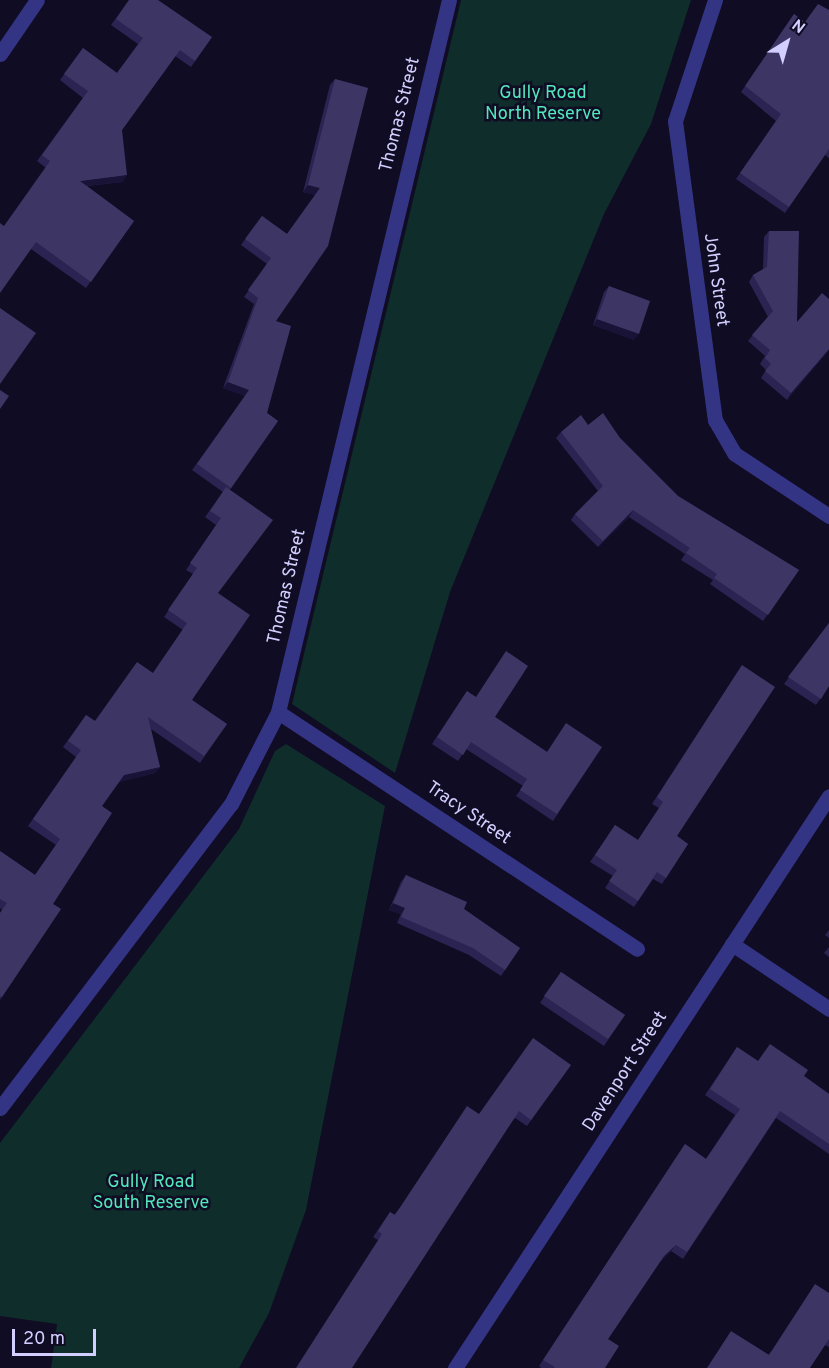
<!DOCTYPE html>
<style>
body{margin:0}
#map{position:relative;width:829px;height:1368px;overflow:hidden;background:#0f0c23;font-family:Overpass,sans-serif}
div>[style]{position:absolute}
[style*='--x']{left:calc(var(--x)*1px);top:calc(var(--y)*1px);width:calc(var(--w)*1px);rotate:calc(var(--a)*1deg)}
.green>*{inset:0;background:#0f2d2b}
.minor>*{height:15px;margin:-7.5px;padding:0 7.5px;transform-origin:7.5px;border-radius:7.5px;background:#343485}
.wall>*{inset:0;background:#2b2452}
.shaded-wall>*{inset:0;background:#181337}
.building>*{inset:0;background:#3d3665}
span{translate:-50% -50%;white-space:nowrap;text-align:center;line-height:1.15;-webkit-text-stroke:5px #0f0c23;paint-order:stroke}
.park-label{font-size:18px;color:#52e7bc}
.street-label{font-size:18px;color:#d2ceff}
.north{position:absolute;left:757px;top:12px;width:60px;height:60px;-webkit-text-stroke:4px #0f0c23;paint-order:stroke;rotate:37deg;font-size:16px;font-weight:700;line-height:24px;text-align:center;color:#d2ceff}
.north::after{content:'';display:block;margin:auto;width:21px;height:27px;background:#d2ceff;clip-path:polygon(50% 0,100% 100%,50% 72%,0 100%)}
.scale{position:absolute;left:12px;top:1329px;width:84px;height:27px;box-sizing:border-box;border:3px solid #d2ceff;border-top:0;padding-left:8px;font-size:18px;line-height:21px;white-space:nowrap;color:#d2ceff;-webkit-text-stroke:4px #0f0c23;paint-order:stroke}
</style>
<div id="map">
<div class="green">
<i style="clip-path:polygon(461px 0,691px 0,651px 124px,604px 214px,450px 592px,395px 773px,292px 704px)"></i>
<i style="clip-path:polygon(286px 744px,385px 806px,306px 1210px,269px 1313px,239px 1368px,51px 1368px,57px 1324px,0 1316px,0 1143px,239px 829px,275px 751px)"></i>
</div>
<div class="minor">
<i style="--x:715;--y:0;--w:127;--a:108.3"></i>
<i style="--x:675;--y:121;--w:302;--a:82.4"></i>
<i style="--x:715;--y:420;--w:39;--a:60"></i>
<i style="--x:735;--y:454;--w:113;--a:33.4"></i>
<i style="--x:0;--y:54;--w:65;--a:-55.6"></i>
<i style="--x:278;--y:712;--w:430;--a:33.4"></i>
<i style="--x:732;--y:944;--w:117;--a:33.8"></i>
<i style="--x:0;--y:1108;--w:382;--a:-52.8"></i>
<i style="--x:231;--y:804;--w:103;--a:-62.9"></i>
<i style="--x:278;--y:712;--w:732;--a:-76.5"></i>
<i style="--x:455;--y:1368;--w:683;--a:-56.82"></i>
</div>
<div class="wall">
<i style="clip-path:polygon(129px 0,212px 37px,191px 67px,175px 56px,122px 130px,123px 182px,87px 186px,134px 221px,86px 288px,31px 249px,46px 168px,37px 161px,83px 98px,60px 80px,83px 48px,117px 73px,138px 44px,111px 25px)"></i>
<i style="clip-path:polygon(829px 10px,829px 158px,825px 155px,785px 213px,736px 179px,776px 121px,741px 92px,794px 14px,805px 22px)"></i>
<i style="clip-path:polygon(335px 79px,368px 88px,276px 321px,267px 413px,278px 421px,230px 490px,218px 593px,192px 700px,227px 724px,200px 763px,151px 729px,160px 767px,155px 773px,119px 782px,102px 806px,53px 904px,61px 909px,0 1000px,0 913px,2px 910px,0 908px,0 851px,35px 875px,56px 845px,28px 826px,76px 757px,63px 747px,86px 715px,95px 721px,153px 673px,183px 630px,164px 617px,193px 574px,186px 570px,216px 525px,205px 517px,223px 492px,192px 470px,245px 396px,223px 388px,254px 304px,244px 297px,267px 264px,241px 245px,262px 216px,287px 234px,315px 195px,303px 192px,330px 85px)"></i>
<i style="clip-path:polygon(769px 231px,797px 322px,829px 299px,829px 350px,787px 400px,761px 378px,766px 370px,760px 364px,765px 356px,748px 341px,768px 317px,749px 282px,753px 275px,763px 269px,764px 237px)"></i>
<i style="clip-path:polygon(609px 286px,634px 340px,593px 325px,604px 292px)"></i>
<i style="clip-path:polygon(588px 425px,620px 438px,678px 496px,799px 570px,763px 621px,710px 584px,713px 580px,681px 560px,685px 554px,629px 517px,598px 547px,571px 520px,575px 514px,598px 491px,556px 438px,561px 432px)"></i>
<i style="clip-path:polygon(829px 623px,829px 686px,816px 705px,784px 684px)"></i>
<i style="clip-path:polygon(742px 665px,677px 836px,688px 844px,662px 884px,653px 879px,634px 907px,605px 888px,613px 876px,590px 862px,615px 825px,638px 840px,659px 808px,652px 804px)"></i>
<i style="clip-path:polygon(467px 691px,495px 717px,547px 752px,602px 747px,553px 821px,516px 796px,523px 786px,466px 749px,458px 761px,432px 744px)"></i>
<i style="clip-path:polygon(406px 875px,464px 909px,520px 948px,501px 976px,469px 955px,397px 923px,401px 914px,389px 910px,401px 882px)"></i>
<i style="clip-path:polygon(829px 930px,829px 938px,825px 935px)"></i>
<i style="clip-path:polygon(829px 947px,829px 957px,824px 953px)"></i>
<i style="clip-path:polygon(561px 972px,625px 1015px,604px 1046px,540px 1003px)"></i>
<i style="clip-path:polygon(737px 1047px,758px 1061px,804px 1076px,829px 1094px,829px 1154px,776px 1118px,683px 1259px,671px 1251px,660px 1262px,608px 1339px,605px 1368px,541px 1368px,539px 1366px,685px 1144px,706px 1159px,735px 1115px,705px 1095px)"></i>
<i style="clip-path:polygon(571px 1065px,527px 1126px,515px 1118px,378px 1240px,373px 1237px,390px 1212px,394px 1215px,479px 1114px)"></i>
<i style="clip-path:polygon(829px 1293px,829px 1347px,825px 1345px,768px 1355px)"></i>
</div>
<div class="shaded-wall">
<i style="clip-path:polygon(127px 175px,123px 182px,75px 187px,80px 181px)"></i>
<i style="clip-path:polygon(308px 185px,320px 188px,315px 195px,303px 192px)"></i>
<i style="clip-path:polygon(597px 319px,639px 334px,634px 340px,593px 325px)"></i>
<i style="clip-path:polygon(829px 349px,829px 350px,787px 400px,791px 393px)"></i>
<i style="clip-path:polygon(228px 382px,249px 390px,245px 396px,223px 388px)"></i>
<i style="clip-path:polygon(633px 510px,629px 517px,598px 547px,603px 541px)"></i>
<i style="clip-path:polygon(160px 767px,155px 773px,119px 782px,124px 775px)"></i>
<i style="clip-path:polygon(393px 903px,405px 908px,401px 914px,389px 910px)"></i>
<i style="clip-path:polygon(676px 1245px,671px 1251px,659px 1263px,664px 1256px)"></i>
</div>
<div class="building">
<i style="clip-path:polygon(129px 0,158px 0,212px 37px,195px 61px,180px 50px,122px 130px,127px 175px,80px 181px,134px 221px,91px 282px,36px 242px,0 293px,0 223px,4px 226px,50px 161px,42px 155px,88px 91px,64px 74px,83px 48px,117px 73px,143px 38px,116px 19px)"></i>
<i style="clip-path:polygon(818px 4px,829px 10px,829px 149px,789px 207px,740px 173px,781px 114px,745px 86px,794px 14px,805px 22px)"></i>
<i style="clip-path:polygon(335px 79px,368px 88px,328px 246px,276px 321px,291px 326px,267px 413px,278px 421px,231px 488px,197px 464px,249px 390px,228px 382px,258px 298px,248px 290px,271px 258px,245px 239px,262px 216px,287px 234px,320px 188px,308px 185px)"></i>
<i style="clip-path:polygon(769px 231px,799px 231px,797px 322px,822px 293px,829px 299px,829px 349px,791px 393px,765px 371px,771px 364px,765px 358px,770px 350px,752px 335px,773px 311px,753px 275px,767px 267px)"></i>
<i style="clip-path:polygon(609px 286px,650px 301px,639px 334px,597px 319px)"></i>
<i style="clip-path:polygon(0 308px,36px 333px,0 384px)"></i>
<i style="clip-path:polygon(0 390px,9px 396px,0 409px)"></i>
<i style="clip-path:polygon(603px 413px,620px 438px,678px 496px,799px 570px,768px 615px,714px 578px,717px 574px,686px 553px,690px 548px,633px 510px,603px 541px,575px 514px,603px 486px,561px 432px,581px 415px,588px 425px)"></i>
<i style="clip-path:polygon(226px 487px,273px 520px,218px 593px,250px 615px,192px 700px,227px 724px,204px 756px,148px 717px,160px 767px,124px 775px,102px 806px,112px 813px,53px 904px,61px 909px,2px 997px,0 996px,0 913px,7px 903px,0 899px,0 851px,35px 875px,60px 839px,33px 819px,81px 750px,68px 741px,86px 715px,95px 721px,137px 662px,153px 673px,187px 623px,168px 610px,197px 568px,190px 563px,221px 518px,210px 511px)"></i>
<i style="clip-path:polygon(829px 623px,829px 686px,821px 699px,788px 677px)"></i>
<i style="clip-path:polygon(506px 651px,528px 666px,495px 717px,547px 752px,566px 723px,602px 747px,557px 814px,520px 790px,527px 779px,471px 742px,463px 755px,437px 737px,467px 691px,476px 697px)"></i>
<i style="clip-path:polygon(742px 665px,775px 687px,677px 836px,688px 844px,666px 878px,657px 872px,638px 901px,609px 881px,617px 870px,595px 855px,615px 825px,638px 840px,663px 802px,657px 797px)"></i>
<i style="clip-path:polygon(406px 875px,467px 902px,464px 909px,520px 948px,505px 970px,473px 948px,401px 917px,405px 908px,393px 903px)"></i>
<i style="clip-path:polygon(561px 972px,625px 1015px,608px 1039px,544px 996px)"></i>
<i style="clip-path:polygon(533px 1038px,571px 1065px,531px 1120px,519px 1111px,352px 1368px,296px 1368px,382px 1234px,378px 1231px,390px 1212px,395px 1215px,467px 1106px,479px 1114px)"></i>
<i style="clip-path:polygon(770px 1044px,808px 1070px,804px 1076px,829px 1094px,829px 1144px,780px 1111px,687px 1252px,676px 1245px,664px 1256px,608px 1339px,619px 1346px,605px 1368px,554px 1368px,555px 1367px,543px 1360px,685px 1144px,706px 1159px,740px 1109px,710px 1089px,737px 1047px,758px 1061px)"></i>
<i style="clip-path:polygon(815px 1284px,829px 1293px,829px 1339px,810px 1368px,707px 1368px,731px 1331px,769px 1355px)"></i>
</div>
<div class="park-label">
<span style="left:543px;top:105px">Gully Road<br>North Reserve</span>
<span style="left:151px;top:1194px">Gully Road<br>South Reserve</span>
</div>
<div class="street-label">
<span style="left:401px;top:115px;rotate:-76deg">Thomas Street</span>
<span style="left:715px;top:280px;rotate:82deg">John Street</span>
<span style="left:288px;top:587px;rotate:-77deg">Thomas Street</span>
<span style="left:468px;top:814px;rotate:34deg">Tracy Street</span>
<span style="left:626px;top:1072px;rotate:-57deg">Davenport Street</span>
</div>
<div class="north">N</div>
<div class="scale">20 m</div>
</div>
